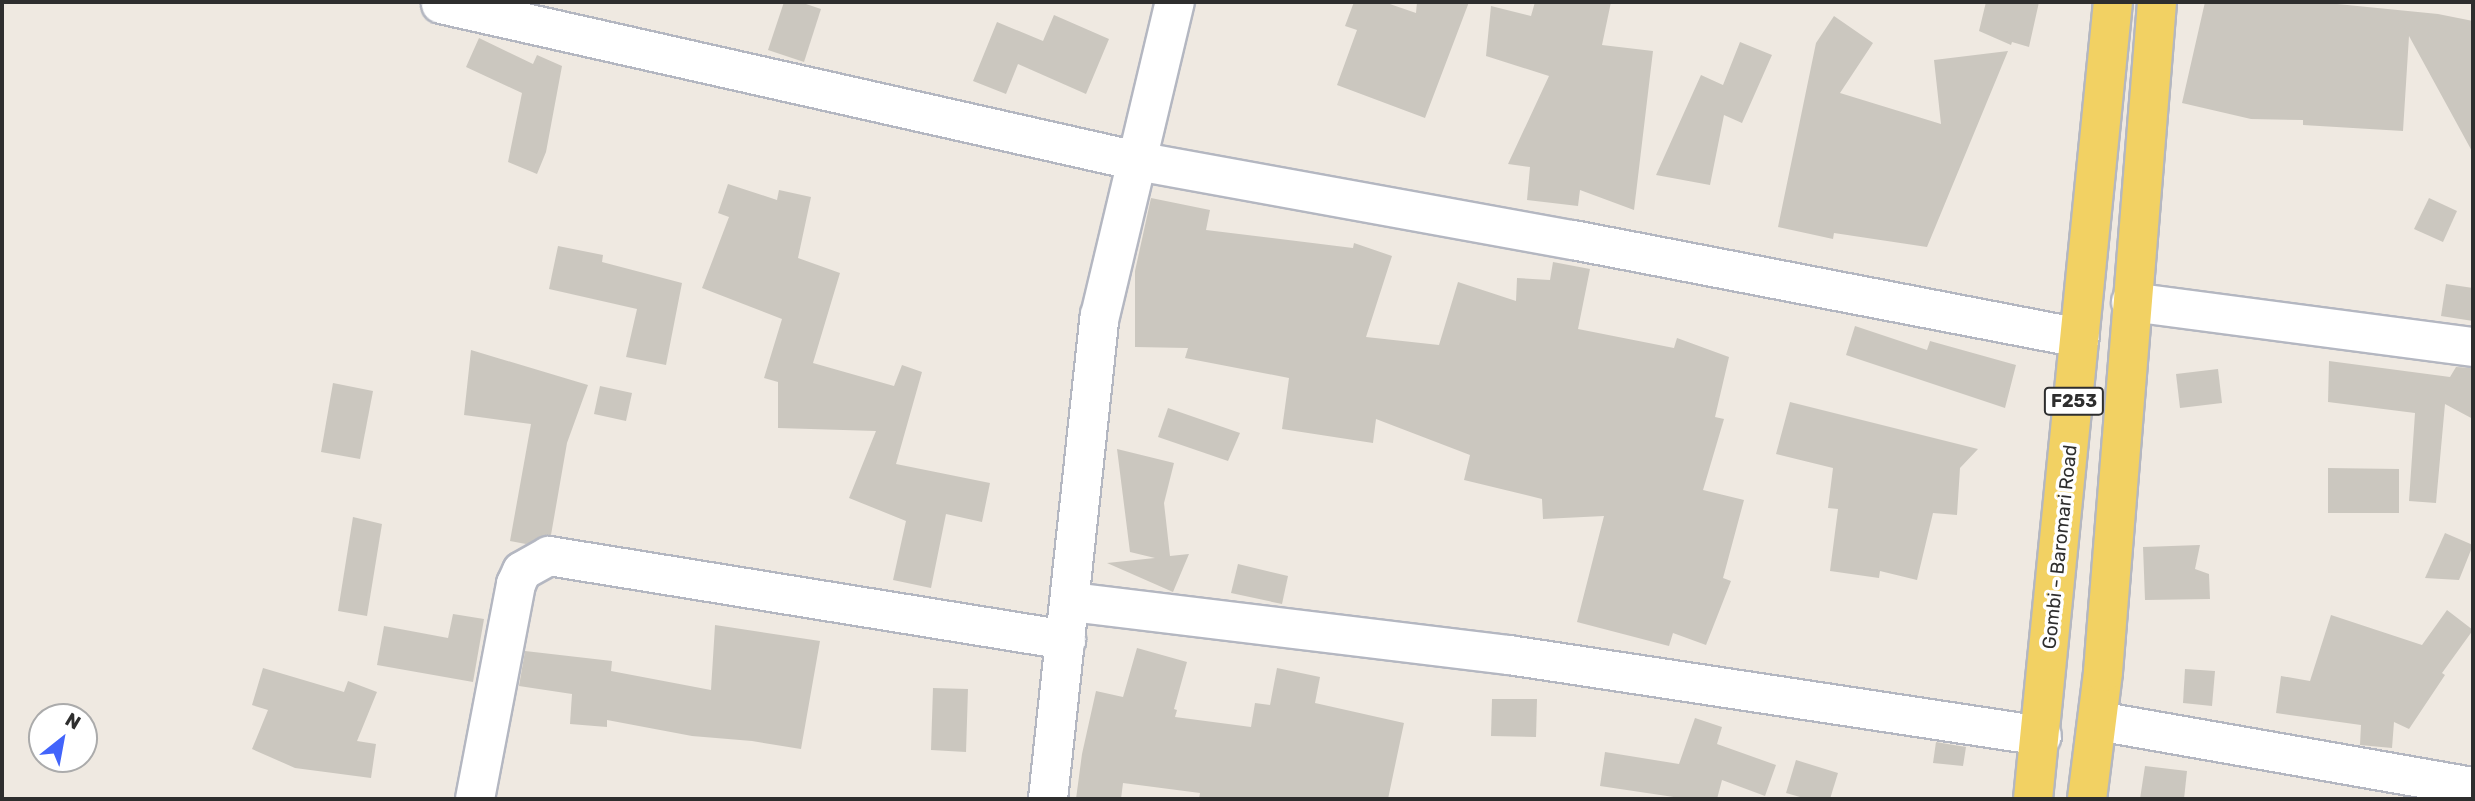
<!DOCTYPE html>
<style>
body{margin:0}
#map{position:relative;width:2475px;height:801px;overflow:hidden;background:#efe9e1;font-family:Rubik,sans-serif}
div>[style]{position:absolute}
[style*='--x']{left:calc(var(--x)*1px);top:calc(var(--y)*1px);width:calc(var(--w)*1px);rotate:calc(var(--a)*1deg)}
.building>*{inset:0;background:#cbc7bf}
.roads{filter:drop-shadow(2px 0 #b4b7c1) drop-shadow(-2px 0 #b4b7c1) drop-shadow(0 2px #b4b7c1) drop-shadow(0 -2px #b4b7c1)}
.minor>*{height:38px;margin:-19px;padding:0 19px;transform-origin:19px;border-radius:19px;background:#fff}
.major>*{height:38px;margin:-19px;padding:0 19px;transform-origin:19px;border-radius:19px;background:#f2d163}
span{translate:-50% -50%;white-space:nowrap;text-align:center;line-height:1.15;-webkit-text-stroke:7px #fff;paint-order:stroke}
.shield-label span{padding:2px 5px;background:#fff;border:2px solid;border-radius:5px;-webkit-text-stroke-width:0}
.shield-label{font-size:18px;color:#2e2e2e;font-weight:700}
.street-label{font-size:19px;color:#2e2e2e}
.frame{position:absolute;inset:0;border:4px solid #2e2e2e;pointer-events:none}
.north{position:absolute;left:28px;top:703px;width:70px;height:70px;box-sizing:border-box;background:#fff;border:2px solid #ababab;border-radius:50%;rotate:31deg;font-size:19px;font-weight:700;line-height:28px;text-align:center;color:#2e2e2e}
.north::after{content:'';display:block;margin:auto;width:24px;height:32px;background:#4264fb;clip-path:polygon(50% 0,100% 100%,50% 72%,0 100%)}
</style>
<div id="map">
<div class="building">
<i style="clip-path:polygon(784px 2px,800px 2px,821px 9px,804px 62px,768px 50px)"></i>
<i style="clip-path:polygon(1354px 2px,1384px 2px,1416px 13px,1417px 2px,1469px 2px,1425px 118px,1337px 85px,1357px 30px,1345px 26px)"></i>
<i style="clip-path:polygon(1535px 2px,1611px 2px,1602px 45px,1653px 51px,1634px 210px,1580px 190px,1578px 206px,1527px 200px,1530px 167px,1508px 164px,1549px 76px,1486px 56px,1491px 6px,1531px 16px)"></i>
<i style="clip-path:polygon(1986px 2px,2039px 2px,2029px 47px,2012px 42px,2011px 45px,1979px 31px)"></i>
<i style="clip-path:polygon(2205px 2px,2317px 2px,2438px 14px,2473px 21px,2473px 153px,2409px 36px,2403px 131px,2303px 125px,2303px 120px,2251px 119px,2182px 103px)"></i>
<i style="clip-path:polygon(1054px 15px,1109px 39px,1086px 94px,1018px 64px,1006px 94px,973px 81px,997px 22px,1043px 41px)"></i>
<i style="clip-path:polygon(1834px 16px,1873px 43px,1840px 93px,1941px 124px,1934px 60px,2008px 51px,1927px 247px,1834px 233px,1833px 239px,1778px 227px,1816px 43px)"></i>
<i style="clip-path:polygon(479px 38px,533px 64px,537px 55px,562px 66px,546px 152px,537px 174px,508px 162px,522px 93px,466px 67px)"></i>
<i style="clip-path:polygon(1740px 42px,1772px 55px,1742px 123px,1724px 115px,1710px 185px,1656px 175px,1701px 75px,1723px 85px)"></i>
<i style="clip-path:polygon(728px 184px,777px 200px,779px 190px,811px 197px,798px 258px,840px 273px,813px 363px,894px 386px,902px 365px,922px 372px,896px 464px,990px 483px,982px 522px,946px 514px,931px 588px,893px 580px,906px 521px,849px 498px,876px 431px,778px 428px,778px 382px,764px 378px,782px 319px,702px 288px,729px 217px,718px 213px)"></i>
<i style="clip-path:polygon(1151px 198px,1210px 210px,1206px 230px,1353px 248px,1354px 243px,1392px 256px,1366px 337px,1439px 345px,1458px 282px,1516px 301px,1517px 278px,1550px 280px,1553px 262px,1590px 269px,1578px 329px,1674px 348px,1677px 338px,1729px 357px,1715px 417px,1724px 419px,1703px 490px,1744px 500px,1723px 578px,1731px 581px,1706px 645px,1673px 633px,1669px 646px,1577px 622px,1604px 516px,1543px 519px,1542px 499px,1464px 480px,1470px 455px,1376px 419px,1373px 443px,1282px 429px,1289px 378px,1185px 358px,1188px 348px,1135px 347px,1135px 271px)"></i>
<i style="clip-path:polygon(2429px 198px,2457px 211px,2443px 242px,2414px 229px)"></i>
<i style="clip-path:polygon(558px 246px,603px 255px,602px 262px,682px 283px,666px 365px,626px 357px,637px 309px,549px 289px)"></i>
<i style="clip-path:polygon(2446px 284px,2473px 288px,2473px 321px,2441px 316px)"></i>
<i style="clip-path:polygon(1855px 326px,1927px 350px,1930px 341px,2016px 365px,2005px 408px,1846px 355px)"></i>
<i style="clip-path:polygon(471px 350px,588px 385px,567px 443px,551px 535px,526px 544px,510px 541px,531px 424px,464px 415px)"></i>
<i style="clip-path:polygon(2329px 361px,2450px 377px,2456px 367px,2473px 368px,2473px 419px,2445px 404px,2436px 503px,2409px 501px,2415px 413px,2328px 402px)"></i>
<i style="clip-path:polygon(2218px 369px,2222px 403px,2180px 408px,2176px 374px)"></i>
<i style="clip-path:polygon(333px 383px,373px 391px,360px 459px,321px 452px)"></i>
<i style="clip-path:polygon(600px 386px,632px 393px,626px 421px,594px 414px)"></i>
<i style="clip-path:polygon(1790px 402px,1978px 449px,1960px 468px,1957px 515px,1933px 513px,1917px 580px,1880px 571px,1879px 578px,1830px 571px,1838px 509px,1828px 508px,1833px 468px,1776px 454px)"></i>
<i style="clip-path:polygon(1168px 408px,1240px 433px,1228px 461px,1158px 437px)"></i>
<i style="clip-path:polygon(1117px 449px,1174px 463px,1164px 503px,1170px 556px,1189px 554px,1173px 592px,1107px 563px,1155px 558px,1130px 552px)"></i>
<i style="clip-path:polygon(2328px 468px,2399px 469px,2399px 513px,2328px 513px)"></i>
<i style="clip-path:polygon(353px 517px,382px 524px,367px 616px,338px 611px)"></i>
<i style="clip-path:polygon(2445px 533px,2473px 545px,2459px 580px,2425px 578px)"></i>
<i style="clip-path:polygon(2200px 545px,2195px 569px,2209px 574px,2210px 599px,2145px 600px,2143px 547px)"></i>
<i style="clip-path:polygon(1238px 564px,1288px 576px,1282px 604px,1231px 593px)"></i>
<i style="clip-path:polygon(2447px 610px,2473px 630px,2442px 673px,2445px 675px,2409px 729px,2394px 722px,2392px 748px,2360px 745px,2361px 725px,2276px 713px,2281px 676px,2310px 681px,2331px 615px,2422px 645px)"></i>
<i style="clip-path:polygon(453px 614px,484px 619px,473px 682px,377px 665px,384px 626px,448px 638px)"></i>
<i style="clip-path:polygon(715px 625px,820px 641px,801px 749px,752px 741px,692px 736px,607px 720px,607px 727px,570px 724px,572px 694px,519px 686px,525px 651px,612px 661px,611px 671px,711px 690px)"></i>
<i style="clip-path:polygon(1137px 648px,1187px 662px,1174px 709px,1177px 710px,1175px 717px,1251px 727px,1255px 703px,1270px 705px,1277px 668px,1320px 677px,1315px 703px,1404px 723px,1388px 799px,1199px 799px,1200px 793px,1123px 783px,1121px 799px,1076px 799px,1082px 754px,1096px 691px,1123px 697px)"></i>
<i style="clip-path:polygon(263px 668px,344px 692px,348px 681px,377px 692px,357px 741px,376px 744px,371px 778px,295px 768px,252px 749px,268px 710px,252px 705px)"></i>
<i style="clip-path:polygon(2185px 669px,2215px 671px,2212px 706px,2183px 703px)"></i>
<i style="clip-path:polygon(933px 688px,968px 689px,966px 752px,931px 750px)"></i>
<i style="clip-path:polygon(1492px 699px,1537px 699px,1536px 737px,1491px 736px)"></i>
<i style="clip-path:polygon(1695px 718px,1722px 727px,1717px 744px,1776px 765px,1765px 796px,1722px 780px,1717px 799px,1687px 799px,1600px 786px,1605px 752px,1679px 764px)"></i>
<i style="clip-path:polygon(1936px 742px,1966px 747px,1963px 766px,1933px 763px)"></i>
<i style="clip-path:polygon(1796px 760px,1838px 773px,1830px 799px,1807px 799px,1786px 793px)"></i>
<i style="clip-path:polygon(2145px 766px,2187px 771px,2184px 799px,2140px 799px)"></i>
</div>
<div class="roads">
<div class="minor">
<i style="--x:441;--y:4;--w:713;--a:12.71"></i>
<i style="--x:1137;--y:161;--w:443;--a:10.3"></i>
<i style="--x:1573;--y:240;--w:516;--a:10.94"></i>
<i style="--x:2131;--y:302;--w:345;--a:7.5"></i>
<i style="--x:1071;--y:602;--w:441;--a:6.9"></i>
<i style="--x:1509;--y:655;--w:539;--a:8.64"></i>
<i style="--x:2098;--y:721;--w:381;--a:10"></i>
<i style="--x:475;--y:799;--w:219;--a:-79.2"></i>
<i style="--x:516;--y:584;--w:14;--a:-65"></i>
<i style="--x:522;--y:571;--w:31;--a:-29"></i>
<i style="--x:549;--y:556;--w:524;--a:9.23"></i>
<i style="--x:1048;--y:799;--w:486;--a:-83.9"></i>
<i style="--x:1100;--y:316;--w:323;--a:-76.6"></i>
</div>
<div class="major">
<i style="--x:2033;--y:799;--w:801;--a:-84.27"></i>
<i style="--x:2087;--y:799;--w:128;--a:-82.8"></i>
<i style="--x:2103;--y:672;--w:672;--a:-85.39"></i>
</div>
</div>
<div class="shield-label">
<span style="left:2074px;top:401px">F253</span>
</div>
<div class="street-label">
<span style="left:2060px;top:547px;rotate:-84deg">Gombi - Baromari Road</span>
</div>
<div class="frame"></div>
<div class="north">N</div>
</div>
